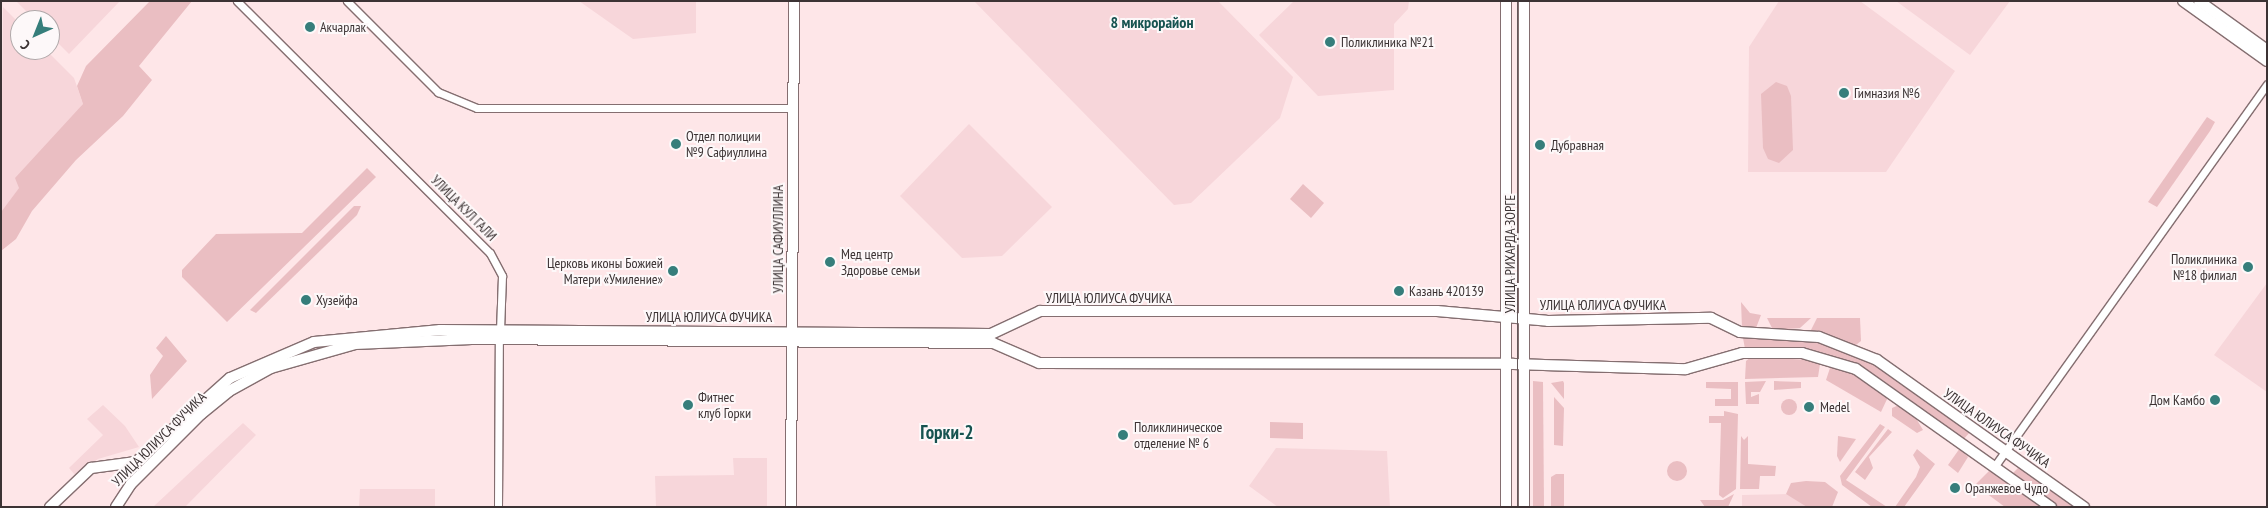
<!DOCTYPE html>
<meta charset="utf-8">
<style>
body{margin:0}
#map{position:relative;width:2268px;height:508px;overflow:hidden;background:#fee6e8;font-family:"PT Sans Narrow",sans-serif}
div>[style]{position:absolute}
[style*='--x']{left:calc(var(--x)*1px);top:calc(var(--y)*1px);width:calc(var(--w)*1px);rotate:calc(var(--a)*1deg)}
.built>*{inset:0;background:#f7d6da}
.green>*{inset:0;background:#eabec2}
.round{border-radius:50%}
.roads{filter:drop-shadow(1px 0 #846e70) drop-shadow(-1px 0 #846e70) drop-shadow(0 1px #846e70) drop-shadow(0 -1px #846e70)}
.street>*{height:7px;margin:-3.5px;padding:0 3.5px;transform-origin:3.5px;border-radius:3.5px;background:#fff}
.secondary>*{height:10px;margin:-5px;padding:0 5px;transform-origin:5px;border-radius:5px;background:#fff}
.tram>*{height:1px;margin:-0.5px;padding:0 0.5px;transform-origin:0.5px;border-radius:0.5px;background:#635758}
.dots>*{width:14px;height:14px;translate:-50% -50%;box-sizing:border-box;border:2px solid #fdf8f9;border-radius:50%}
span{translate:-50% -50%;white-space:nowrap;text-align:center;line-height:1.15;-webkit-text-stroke:4px #fdf8f9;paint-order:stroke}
.poi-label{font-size:14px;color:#3c3334}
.left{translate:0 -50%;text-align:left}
.right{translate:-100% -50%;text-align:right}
.street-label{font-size:14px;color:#3c3334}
.quarter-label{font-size:16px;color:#175350;font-weight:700}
.district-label{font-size:19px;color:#175350;font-weight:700}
.frame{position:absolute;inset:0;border:2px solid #3c3334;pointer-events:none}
.north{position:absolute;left:10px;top:10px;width:50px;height:50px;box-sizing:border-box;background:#fdf8f9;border:1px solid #b0a9aa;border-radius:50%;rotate:224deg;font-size:14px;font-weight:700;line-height:20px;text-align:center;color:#3c3334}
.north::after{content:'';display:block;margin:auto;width:18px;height:22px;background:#367e7b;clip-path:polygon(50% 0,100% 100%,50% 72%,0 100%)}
</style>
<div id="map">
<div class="built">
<i style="clip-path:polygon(16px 1px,120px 1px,69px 54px,50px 35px,50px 20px,35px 20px)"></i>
<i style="clip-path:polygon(579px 1px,696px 1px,696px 33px,633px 39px)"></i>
<i style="clip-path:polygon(974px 1px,1218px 1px,1293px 77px,1280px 118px,1191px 203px,1174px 205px)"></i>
<i style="clip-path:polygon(1294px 1px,1409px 1px,1408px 9px,1394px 24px,1394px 90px,1318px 96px,1259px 35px)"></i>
<i style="clip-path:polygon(1779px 1px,1860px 1px,1955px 71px,1886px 172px,1748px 172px,1749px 47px)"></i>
<i style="clip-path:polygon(1896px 1px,2010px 1px,1970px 55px)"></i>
<i style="clip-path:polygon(3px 7px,20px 24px,20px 50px,46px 50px,74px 78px,83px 104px,1px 212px)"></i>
<i style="clip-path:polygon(969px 124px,1052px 207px,1002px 256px,962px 258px,900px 196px)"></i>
<i style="clip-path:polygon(2267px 283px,2267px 392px,2214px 355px)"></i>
<i style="clip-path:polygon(103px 405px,125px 426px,139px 447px,98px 459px,76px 476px,69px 468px,103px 435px,87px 419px)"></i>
<i style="clip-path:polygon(243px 423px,256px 435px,185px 507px,153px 507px)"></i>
<i style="clip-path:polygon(1276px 448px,1387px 451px,1390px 507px,1278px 507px,1249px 486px)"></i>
<i style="clip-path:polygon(733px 458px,767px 458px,767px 507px,656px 507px,655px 476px,734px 475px)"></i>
<i style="clip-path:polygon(360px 489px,435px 489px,435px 507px,359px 507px)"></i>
<i style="clip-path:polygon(1790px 494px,1807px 507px,1742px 507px,1742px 495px)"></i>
</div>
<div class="green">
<i style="clip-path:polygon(150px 1px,192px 1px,139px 66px,152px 80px,123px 116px,76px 160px,32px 211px,16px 239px,1px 251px,1px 212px,19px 188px,15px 178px,83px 104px,77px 86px,86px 66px)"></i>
<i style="clip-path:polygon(1776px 82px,1787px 86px,1791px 96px,1793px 150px,1779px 163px,1768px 159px,1763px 148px,1761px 94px)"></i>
<i style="clip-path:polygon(2207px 117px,2215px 122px,2210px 131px,2157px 207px,2148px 202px)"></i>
<i style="clip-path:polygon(367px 168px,376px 177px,227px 322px,182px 277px,182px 270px,216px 234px,302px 233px)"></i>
<i style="clip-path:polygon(1303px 184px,1324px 203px,1311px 218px,1290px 199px)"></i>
<i style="clip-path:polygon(354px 206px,361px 206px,357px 215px,256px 313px,250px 310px)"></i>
<i style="clip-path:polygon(1741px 302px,1750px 313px,1761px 315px,1756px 328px,1742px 328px)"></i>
<i style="clip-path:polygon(1767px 318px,1811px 318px,1800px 328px,1773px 330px)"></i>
<i style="clip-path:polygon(1817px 318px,1860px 318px,1861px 341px,1856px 345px,1810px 332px)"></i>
<i style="clip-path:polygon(166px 336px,187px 361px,152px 399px,150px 375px,163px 356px,156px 348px)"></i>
<i style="clip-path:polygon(1743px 338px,1821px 343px,1877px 365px,1970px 432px,1963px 440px,1858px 366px,1837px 357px,1814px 352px,1745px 349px)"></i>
<i style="clip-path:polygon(1751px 357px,1812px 360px,1820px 364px,1818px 377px,1745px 379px,1746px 361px)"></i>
<i style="clip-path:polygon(1831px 365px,1854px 374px,1888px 397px,1881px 412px,1826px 380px)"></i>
<i style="clip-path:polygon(1533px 381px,1543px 382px,1544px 507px,1533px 507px)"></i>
<i style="clip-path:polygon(1563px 381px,1564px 383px,1564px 399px,1551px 383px)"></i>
<i style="clip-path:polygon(1766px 381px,1760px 392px,1751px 392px,1751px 397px,1759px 394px,1759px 404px,1746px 404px,1745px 382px)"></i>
<i style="clip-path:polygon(1774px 381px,1801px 382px,1801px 388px,1774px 390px)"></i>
<i style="clip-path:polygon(1706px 382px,1738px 382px,1738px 406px,1715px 406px,1715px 399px,1731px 399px,1731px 389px,1706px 388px)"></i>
<i style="clip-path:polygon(1554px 397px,1564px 408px,1563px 446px,1554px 445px)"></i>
<i class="round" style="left:1781px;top:399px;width:16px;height:16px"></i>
<i style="clip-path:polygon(1899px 405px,1914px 415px,1923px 430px,1917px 433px,1892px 416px,1892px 408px)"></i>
<i style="clip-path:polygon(1724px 411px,1738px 414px,1736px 489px,1723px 498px,1719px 495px,1721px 423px,1709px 423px,1709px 416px,1724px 416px)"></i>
<i style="clip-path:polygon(1270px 422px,1303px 423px,1303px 439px,1270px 438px)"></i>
<i style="clip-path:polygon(1880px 424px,1885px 427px,1846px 480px,1887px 507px,1872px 507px,1842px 485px,1840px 476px)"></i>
<i style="clip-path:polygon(1888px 429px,1892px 432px,1869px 457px,1873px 468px,1865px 480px,1855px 472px)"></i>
<i style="clip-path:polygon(1741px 436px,1744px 440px,1748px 436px,1748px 464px,1776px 466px,1775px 476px,1760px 476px,1759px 489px,1740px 489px)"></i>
<i style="clip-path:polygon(1838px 436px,1856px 439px,1840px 462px,1837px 456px)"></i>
<i style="clip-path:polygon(1960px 448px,1968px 457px,1958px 473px,1948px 465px)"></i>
<i style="clip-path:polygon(1917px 449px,1935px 464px,1904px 507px,1895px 507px,1916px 477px,1920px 467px,1913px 455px)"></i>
<i class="round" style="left:1667px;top:461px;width:20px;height:20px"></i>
<i style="clip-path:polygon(2019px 467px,2075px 507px,2056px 507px,2012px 474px)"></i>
<i style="clip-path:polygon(1990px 470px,2042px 507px,2005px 507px,1975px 485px)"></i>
<i style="clip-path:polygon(1556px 474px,1564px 474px,1564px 507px,1551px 507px,1551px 477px)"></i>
<i style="clip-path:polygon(1806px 481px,1825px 482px,1838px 492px,1832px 507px,1807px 507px,1786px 494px,1791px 483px)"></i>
<i style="clip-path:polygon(1734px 494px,1728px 507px,1705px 507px,1700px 500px,1723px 500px)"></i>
</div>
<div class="roads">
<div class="street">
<i style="--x:237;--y:1;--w:357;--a:44.9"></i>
<i style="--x:490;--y:253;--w:26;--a:62"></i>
<i style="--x:502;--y:276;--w:55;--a:92.1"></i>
<i style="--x:347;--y:1;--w:129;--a:45"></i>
<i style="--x:438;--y:92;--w:42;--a:22.3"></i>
<i style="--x:477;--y:108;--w:316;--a:0"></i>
<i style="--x:1994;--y:467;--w:470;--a:-54.5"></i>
<i style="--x:498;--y:507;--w:167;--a:-89.7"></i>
</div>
<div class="secondary">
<i style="--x:1524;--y:1;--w:506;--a:90"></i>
<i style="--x:2183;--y:1;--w:103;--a:35.5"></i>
<i style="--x:2199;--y:1;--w:84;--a:35.8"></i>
<i style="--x:50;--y:507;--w:57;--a:-43.6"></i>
<i style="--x:91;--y:468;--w:45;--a:-7.6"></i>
<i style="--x:136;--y:462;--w:126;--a:-41.8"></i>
<i style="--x:230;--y:378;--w:91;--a:-23.2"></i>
<i style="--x:314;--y:342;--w:127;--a:-5.4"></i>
<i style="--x:440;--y:330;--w:551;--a:0.42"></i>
<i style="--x:991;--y:334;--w:54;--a:-25.1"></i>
<i style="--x:1040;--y:311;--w:397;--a:0"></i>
<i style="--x:1437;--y:311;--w:111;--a:5.1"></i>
<i style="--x:1548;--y:321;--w:163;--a:-1.1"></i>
<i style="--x:1711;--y:318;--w:32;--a:26"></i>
<i style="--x:1740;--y:332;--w:79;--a:3.6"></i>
<i style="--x:1819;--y:337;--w:62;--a:21.6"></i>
<i style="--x:1877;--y:360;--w:254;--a:35.4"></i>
<i style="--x:116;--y:507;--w:27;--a:-57"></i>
<i style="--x:131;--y:484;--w:99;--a:-45"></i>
<i style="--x:201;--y:414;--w:36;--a:-39"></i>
<i style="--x:229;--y:391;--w:48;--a:-28.7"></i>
<i style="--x:271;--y:368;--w:87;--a:-15.9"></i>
<i style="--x:355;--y:344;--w:117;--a:-2.4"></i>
<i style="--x:472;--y:339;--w:521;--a:0.44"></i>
<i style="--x:993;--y:343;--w:50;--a:23.5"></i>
<i style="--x:1039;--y:363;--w:474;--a:0.1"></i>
<i style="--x:1513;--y:364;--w:173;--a:1.7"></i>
<i style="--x:1686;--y:369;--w:58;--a:-15.9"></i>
<i style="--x:1742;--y:353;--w:60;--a:0"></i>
<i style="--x:1802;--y:353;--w:56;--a:16.5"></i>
<i style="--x:1856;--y:369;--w:239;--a:35.3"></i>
<i style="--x:791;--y:507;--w:506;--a:-89.66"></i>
<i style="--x:1506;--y:507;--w:506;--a:-90"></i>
</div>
</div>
<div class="tram">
<i style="--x:1517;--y:507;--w:506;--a:-90"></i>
</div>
<div class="dots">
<i style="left:310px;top:27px;background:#367e7b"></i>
<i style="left:1330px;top:42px;background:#367e7b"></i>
<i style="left:1844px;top:93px;background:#367e7b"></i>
<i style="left:676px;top:144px;background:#367e7b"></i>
<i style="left:1540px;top:145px;background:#367e7b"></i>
<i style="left:830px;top:262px;background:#367e7b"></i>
<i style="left:2248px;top:267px;background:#367e7b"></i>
<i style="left:673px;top:271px;background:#367e7b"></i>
<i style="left:1399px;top:291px;background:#367e7b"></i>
<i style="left:306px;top:300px;background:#367e7b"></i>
<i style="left:2215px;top:400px;background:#367e7b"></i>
<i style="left:688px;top:405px;background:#367e7b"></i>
<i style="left:1809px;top:407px;background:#367e7b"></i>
<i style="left:1123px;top:435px;background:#367e7b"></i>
<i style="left:1955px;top:488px;background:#367e7b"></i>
</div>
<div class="poi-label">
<span class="left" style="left:320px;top:27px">Акчарлак</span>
<span class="left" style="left:1341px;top:42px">Поликлиника №21</span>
<span class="left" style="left:1854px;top:93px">Гимназия №6</span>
<span class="left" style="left:686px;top:144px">Отдел полиции<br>№9 Сафиуллина</span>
<span class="left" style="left:1551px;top:145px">Дубравная</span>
<span class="left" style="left:841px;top:262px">Мед центр<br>Здоровье семьи</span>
<span class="right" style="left:2237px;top:267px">Поликлиника<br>№18 филиал</span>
<span class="right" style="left:663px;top:271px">Церковь иконы Божией<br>Матери «Умиление»</span>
<span class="left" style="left:1409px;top:291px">Казань 420139</span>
<span class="left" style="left:316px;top:300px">Хузейфа</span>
<span class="left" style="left:698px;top:405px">Фитнес<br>клуб Горки</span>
<span class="right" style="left:2205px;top:400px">Дом Камбо</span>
<span class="left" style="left:1820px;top:407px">Medel</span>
<span class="left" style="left:1134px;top:435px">Поликлиническое<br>отделение № 6</span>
<span class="left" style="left:1965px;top:488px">Оранжевое Чудо</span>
</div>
<div class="street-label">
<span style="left:464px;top:208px;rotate:45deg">УЛИЦА КУЛ ГАЛИ</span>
<span style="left:778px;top:239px;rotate:-90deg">УЛИЦА САФИУЛЛИНА</span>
<span style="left:1510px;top:254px;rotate:-90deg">УЛИЦА РИХАРДА ЗОРГЕ</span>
<span style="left:1109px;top:298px">УЛИЦА ЮЛИУСА ФУЧИКА</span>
<span style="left:1603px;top:305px">УЛИЦА ЮЛИУСА ФУЧИКА</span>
<span style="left:709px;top:317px">УЛИЦА ЮЛИУСА ФУЧИКА</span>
<span style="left:1997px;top:428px;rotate:35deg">УЛИЦА ЮЛИУСА ФУЧИКА</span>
<span style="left:159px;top:439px;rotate:-45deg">УЛИЦА ЮЛИУСА ФУЧИКА</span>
</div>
<div class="quarter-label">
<span style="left:1152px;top:22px">8 микрорайон</span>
</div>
<div class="district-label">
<span style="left:947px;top:433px">Горки-2</span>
</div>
<div class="frame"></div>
<div class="north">С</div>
</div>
